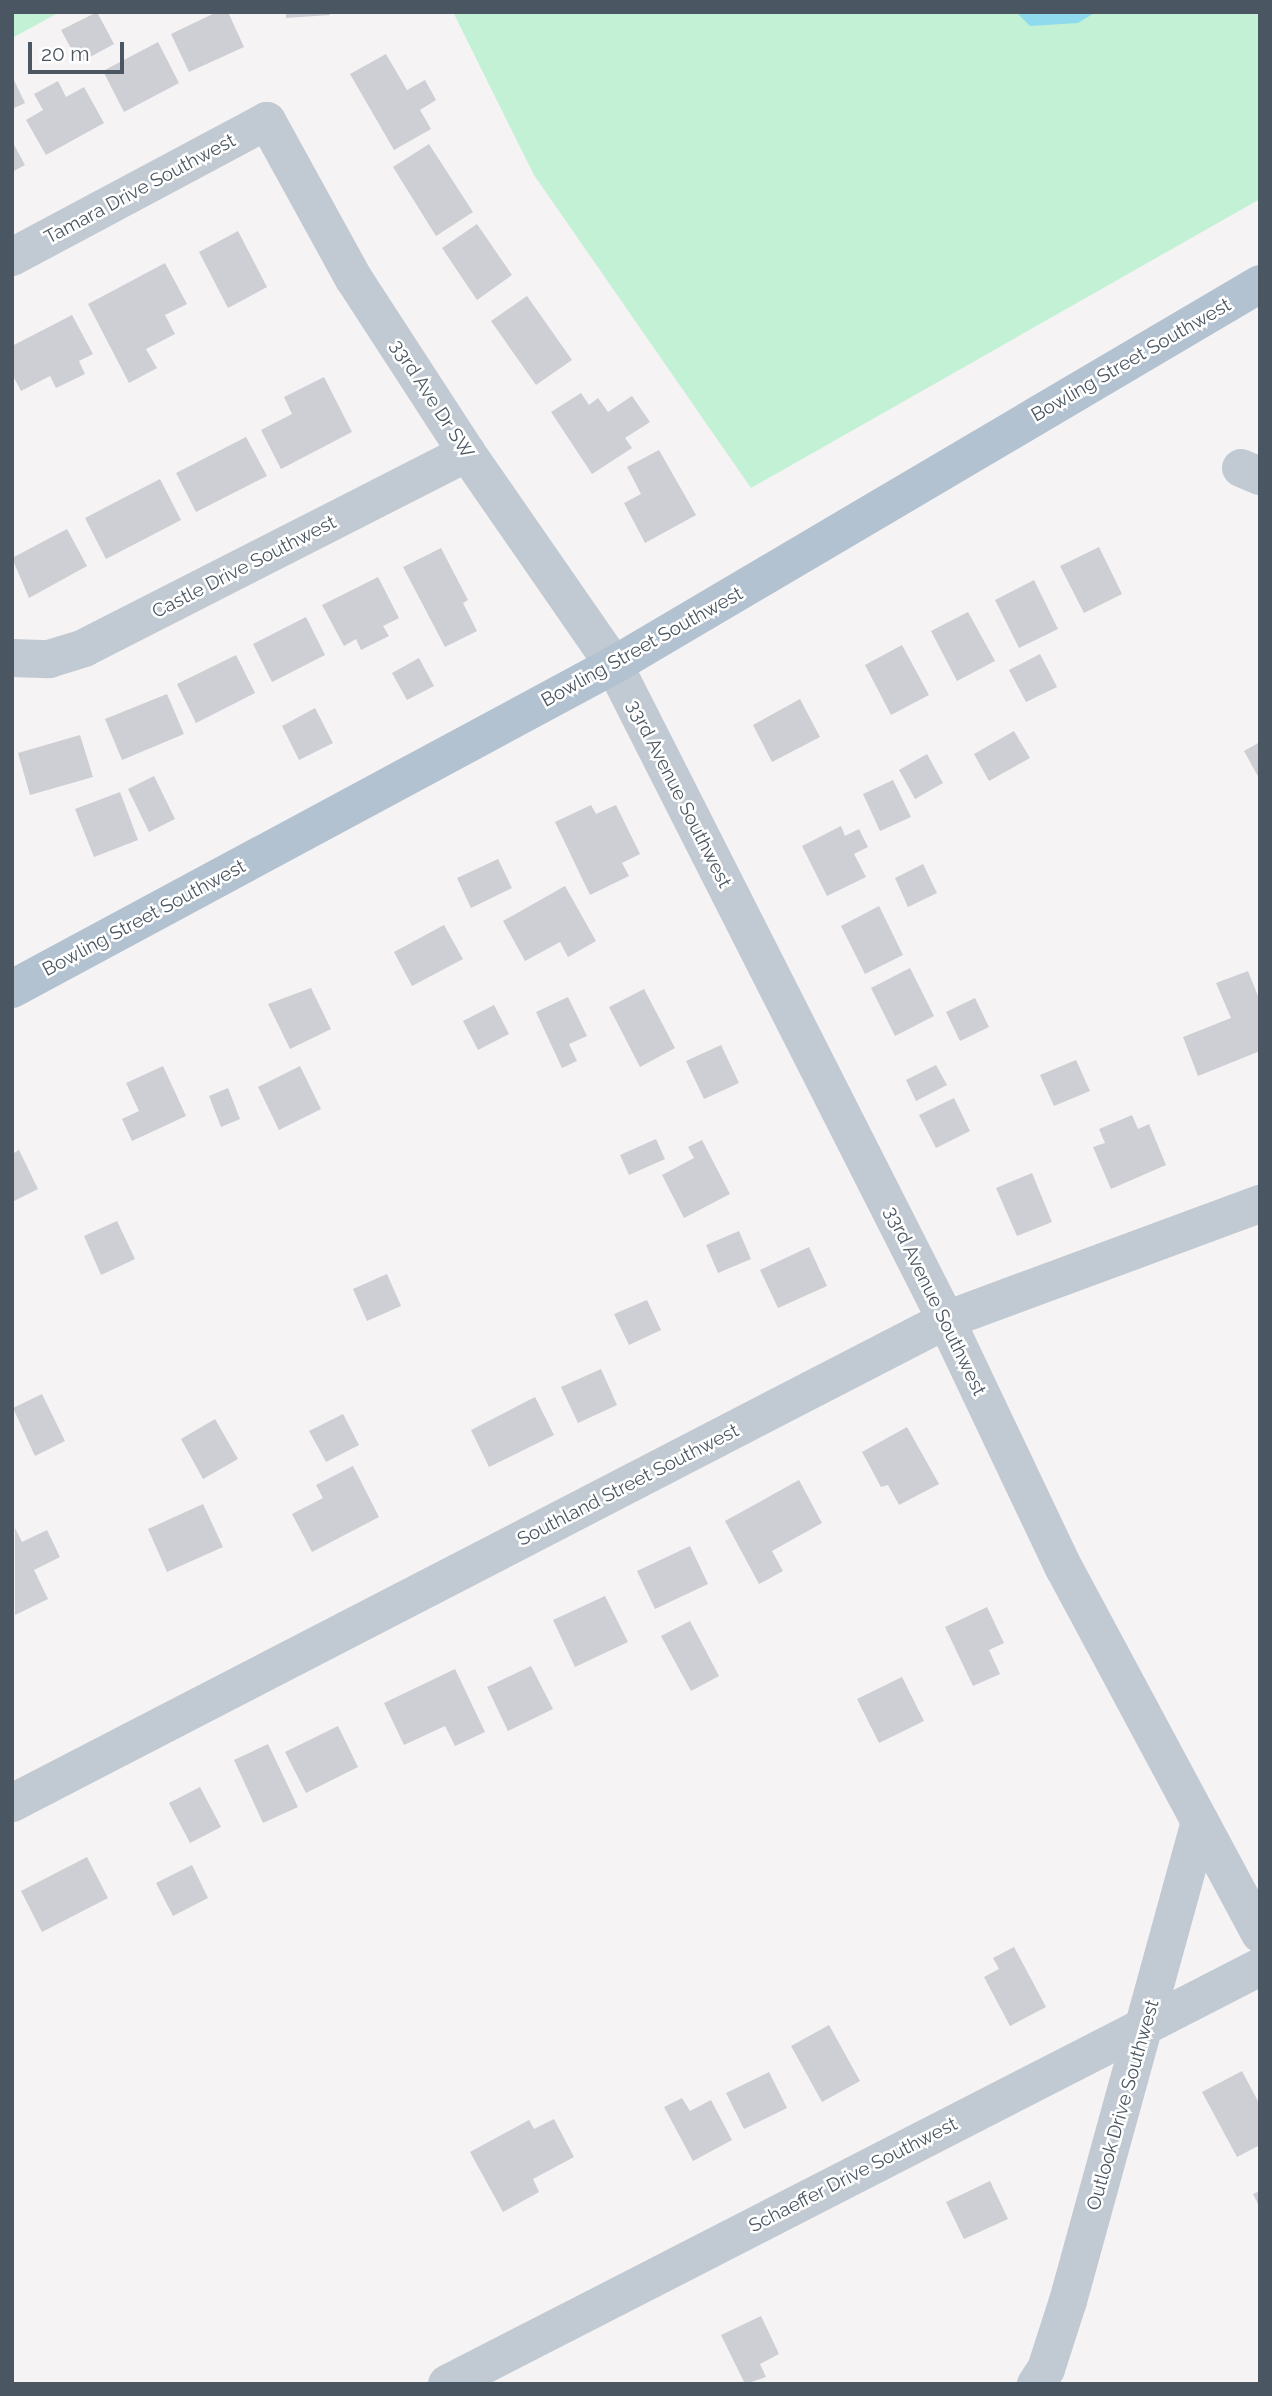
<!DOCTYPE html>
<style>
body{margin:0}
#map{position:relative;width:1272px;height:2396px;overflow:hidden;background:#f5f3f3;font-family:Raleway,sans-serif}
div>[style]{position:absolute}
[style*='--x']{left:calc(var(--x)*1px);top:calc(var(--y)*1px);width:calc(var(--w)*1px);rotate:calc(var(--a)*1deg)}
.green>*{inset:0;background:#c3f1d5}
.water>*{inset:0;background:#90daee}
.building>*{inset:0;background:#cdcfd5}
.minor>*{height:38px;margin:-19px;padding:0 19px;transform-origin:19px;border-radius:19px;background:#c1cad2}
.major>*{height:38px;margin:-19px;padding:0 19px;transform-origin:19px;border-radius:19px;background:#b3c2d1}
span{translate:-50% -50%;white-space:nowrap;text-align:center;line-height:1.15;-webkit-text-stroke:5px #fff;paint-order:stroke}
.street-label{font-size:19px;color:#4a5661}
.frame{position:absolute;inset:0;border:14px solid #4a5661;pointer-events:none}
.scale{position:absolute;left:28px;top:42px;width:96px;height:32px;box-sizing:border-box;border:4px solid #4a5661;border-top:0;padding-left:9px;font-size:21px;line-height:24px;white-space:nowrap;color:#4a5661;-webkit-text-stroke:5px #fff;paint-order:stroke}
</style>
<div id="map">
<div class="green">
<i style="clip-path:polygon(12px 12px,60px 12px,12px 38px)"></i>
<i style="clip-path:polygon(453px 12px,1260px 12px,1260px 199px,751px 488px,534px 175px)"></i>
</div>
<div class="water">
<i style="clip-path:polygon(1016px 12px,1096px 12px,1078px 23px,1030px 26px)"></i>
</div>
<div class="building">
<i style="clip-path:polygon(97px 12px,114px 44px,79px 63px,61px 30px)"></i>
<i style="clip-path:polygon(217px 12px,228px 12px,244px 47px,189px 72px,171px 34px)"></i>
<i style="clip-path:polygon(286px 12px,329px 12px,330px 15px,286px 18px)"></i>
<i style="clip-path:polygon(158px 42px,179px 83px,124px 112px,103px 71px)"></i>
<i style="clip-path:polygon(386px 54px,407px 90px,425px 80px,436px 100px,420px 110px,431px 129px,394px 150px,350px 74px)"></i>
<i style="clip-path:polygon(12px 76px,25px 103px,12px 109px)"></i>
<i style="clip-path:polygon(58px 81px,66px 97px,84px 87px,104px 123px,46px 155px,26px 120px,43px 110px,34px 94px)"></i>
<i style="clip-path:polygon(12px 141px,25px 165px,12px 172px)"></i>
<i style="clip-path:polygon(429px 144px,473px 212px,436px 236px,393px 167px)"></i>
<i style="clip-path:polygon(477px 224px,512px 275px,477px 300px,442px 248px)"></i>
<i style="clip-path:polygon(238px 231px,267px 287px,228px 308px,199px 252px)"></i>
<i style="clip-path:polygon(165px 263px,187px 304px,165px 315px,175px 334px,146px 349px,157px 368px,129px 383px,88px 304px)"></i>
<i style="clip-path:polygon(527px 296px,572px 360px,536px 385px,491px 321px)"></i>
<i style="clip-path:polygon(72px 315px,93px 354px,79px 361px,85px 374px,56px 388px,50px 376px,21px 391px,12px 374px,12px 346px)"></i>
<i style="clip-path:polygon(324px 377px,352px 432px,281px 469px,261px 430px,292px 414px,284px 397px)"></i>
<i style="clip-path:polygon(581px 393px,589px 405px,598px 398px,608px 412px,632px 396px,650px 422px,625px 438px,632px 448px,592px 474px,551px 412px)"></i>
<i style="clip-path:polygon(246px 437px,267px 476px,196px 512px,176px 473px)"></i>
<i style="clip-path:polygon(659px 450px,696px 515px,645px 543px,624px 503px,641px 494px,627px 467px)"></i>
<i style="clip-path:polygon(160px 479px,181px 520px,106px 559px,85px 518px)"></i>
<i style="clip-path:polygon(67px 529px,87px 566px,29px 598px,12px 558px)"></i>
<i style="clip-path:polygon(1099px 547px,1122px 594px,1084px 613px,1060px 566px)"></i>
<i style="clip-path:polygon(441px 548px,468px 600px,463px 603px,477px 631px,445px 647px,403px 567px)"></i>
<i style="clip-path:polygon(378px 577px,399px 618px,383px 626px,389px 636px,361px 650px,356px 639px,344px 646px,322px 605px)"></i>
<i style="clip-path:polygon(1034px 580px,1058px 629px,1019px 648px,995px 600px)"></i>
<i style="clip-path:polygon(968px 612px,995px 661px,957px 681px,931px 631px)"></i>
<i style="clip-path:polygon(306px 617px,325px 655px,272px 682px,253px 644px)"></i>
<i style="clip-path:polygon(902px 645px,929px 695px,891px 715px,865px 665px)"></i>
<i style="clip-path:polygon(1040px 654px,1057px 687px,1026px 702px,1009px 670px)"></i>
<i style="clip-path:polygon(236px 655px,255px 693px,196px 723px,177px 684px)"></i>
<i style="clip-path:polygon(419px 658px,434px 686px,407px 700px,392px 673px)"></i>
<i style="clip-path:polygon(167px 694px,184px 734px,122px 760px,105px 719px)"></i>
<i style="clip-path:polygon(800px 699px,820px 737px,772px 762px,753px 725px)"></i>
<i style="clip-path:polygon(315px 708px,333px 743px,299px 760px,282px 726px)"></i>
<i style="clip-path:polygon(1014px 731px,1030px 758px,989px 781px,974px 754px)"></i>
<i style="clip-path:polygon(80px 735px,93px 777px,30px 795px,18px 753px)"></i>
<i style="clip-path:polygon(1260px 742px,1260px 780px,1244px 751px)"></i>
<i style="clip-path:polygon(927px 754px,943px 783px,915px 799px,899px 770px)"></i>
<i style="clip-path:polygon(154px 776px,175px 819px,149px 832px,128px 789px)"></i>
<i style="clip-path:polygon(893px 780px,911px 817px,880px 831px,863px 794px)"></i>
<i style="clip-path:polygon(120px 792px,138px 840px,94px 857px,75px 809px)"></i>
<i style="clip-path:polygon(591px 805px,596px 814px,616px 805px,640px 854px,622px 863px,629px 876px,590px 895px,555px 822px)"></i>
<i style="clip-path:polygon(841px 826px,845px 836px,859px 829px,868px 847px,854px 854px,866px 877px,827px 896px,802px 846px)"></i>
<i style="clip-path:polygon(498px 859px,512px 888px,471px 908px,457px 878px)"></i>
<i style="clip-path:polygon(923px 864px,937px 893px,908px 907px,895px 878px)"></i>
<i style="clip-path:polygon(565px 886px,596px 941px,568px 957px,560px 942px,525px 961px,503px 921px)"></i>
<i style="clip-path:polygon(879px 906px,903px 955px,865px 974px,841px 926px)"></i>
<i style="clip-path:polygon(444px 925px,463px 959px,412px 986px,394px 952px)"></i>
<i style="clip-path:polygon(910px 968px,934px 1016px,895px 1036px,871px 988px)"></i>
<i style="clip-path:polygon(1248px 971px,1260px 1001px,1260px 1051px,1198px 1076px,1183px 1037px,1231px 1018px,1216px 983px)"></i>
<i style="clip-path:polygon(311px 988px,331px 1029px,290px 1049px,268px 1004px)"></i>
<i style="clip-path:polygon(644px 989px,675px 1048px,640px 1067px,609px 1007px)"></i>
<i style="clip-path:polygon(568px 997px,587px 1036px,569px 1044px,577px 1061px,562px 1068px,536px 1012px)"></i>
<i style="clip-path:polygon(975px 998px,989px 1027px,960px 1041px,946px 1012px)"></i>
<i style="clip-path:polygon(494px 1005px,509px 1034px,478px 1050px,463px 1021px)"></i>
<i style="clip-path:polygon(721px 1045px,739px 1083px,704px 1099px,686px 1061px)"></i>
<i style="clip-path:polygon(1076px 1060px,1090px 1091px,1054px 1106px,1040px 1075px)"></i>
<i style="clip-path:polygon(936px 1065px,947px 1085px,916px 1101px,906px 1080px)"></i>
<i style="clip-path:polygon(163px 1066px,186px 1116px,132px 1141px,122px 1119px,139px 1111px,126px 1083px)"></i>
<i style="clip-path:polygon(300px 1066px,321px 1109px,279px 1130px,258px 1087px)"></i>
<i style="clip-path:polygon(228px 1088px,240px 1119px,221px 1127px,209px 1096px)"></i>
<i style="clip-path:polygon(954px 1098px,970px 1131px,936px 1148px,919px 1115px)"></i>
<i style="clip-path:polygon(1132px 1115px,1138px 1129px,1149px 1124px,1166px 1165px,1111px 1189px,1093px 1147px,1105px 1143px,1099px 1129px)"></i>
<i style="clip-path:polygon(656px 1139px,665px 1159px,629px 1175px,620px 1155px)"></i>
<i style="clip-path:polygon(702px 1140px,730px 1194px,684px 1218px,662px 1175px,694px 1158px,688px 1147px)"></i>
<i style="clip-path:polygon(19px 1150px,38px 1189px,12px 1202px,12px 1154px)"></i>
<i style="clip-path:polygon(1032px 1173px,1052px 1222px,1017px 1236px,996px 1188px)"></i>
<i style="clip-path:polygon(117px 1221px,135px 1259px,101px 1275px,84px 1236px)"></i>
<i style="clip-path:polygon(739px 1231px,751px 1259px,718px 1273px,706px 1245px)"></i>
<i style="clip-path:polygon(809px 1247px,827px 1286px,778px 1308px,760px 1270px)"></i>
<i style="clip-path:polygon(387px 1274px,401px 1306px,367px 1321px,353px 1289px)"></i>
<i style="clip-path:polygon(647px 1300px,661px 1330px,629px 1345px,614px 1314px)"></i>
<i style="clip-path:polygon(601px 1369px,617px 1405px,578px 1423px,561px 1387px)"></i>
<i style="clip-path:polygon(42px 1394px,65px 1441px,35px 1456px,13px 1408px)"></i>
<i style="clip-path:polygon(535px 1397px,554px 1435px,489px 1467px,471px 1430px)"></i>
<i style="clip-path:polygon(343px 1414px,359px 1445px,326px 1462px,309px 1431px)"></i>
<i style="clip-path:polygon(215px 1419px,238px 1459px,203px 1479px,181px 1439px)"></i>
<i style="clip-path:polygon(907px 1427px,939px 1484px,899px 1505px,888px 1485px,881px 1487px,862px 1452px)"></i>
<i style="clip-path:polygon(353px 1466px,379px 1517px,312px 1552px,292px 1514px,323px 1498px,316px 1485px)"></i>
<i style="clip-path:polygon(799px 1480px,822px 1523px,772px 1551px,783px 1571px,759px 1584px,725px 1521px)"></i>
<i style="clip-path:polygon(203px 1504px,223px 1547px,167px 1572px,148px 1529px)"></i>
<i style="clip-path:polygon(15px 1528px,22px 1542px,47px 1530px,60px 1557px,34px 1570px,48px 1599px,15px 1615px)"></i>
<i style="clip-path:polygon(690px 1546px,708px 1584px,655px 1609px,637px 1571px)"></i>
<i style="clip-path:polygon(605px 1596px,628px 1642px,575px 1667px,553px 1620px)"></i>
<i style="clip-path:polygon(987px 1607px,1004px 1643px,989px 1650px,1000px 1674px,973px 1686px,945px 1627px)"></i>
<i style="clip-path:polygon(690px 1621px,719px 1676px,691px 1691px,661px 1636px)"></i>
<i style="clip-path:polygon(531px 1666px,553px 1709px,508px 1731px,487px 1687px)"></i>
<i style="clip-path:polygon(455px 1669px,485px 1732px,455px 1746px,445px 1726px,404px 1745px,384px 1703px)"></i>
<i style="clip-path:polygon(902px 1677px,924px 1721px,879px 1743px,857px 1699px)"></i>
<i style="clip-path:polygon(338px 1726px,358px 1767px,306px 1793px,285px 1752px)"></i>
<i style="clip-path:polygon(268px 1744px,298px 1807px,263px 1823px,234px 1760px)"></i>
<i style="clip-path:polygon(200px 1787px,221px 1827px,190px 1843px,169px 1803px)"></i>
<i style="clip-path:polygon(87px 1857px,108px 1898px,42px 1932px,21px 1891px)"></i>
<i style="clip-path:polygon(192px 1865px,208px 1898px,173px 1916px,156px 1883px)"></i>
<i style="clip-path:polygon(1014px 1947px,1046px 2007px,1010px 2026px,984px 1977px,999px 1969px,993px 1958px)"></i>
<i style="clip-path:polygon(829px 2025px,860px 2081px,822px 2102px,791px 2046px)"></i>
<i style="clip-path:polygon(1242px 2071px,1260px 2105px,1260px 2145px,1237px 2157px,1202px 2092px)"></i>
<i style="clip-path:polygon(769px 2072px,787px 2108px,744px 2129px,726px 2093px)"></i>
<i style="clip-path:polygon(682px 2098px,690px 2111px,711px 2100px,732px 2140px,693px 2161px,664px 2107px)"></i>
<i style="clip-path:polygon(554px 2119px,574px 2157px,533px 2179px,539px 2192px,503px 2212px,470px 2152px,529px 2120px,534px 2129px)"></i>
<i style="clip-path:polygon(990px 2181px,1008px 2219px,964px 2239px,946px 2202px)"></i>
<i style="clip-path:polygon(1260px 2191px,1260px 2208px,1253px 2194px)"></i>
<i style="clip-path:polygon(761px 2316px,779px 2354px,760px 2364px,766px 2377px,745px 2384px,721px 2335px)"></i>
</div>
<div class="minor">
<i style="--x:12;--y:257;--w:289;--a:-28.1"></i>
<i style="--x:267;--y:121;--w:180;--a:61.2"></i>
<i style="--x:354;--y:279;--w:207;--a:57"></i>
<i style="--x:467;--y:453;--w:258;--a:55.3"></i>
<i style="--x:614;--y:665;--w:734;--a:63.12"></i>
<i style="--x:946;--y:1320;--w:275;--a:64.6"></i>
<i style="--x:1064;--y:1568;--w:415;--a:61.8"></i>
<i style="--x:1241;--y:468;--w:21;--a:23"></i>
<i style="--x:12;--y:658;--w:37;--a:2"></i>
<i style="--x:49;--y:659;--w:37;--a:-17"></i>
<i style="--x:84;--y:648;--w:430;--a:-27"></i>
<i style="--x:12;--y:1803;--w:1051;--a:-27.34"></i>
<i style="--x:946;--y:1320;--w:335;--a:-20.3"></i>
<i style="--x:447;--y:2384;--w:914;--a:-27.15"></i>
<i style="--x:1036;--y:2384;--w:18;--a:-56"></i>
<i style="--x:1046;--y:2369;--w:71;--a:-72.1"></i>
<i style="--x:1068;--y:2301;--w:497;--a:-74.6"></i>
</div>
<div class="major">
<i style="--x:12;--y:989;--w:684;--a:-28.29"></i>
<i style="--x:614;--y:665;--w:750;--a:-30.53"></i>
</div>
<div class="street-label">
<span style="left:140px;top:189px;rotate:-28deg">Tamara Drive Southwest</span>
<span style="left:1131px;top:360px;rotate:-30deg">Bowling Street Southwest</span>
<span style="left:432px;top:399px;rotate:57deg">33rd Ave Dr SW</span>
<span style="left:244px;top:567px;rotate:-27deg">Castle Drive Southwest</span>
<span style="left:642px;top:647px;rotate:-29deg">Bowling Street Southwest</span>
<span style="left:679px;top:794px;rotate:63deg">33rd Avenue Southwest</span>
<span style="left:144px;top:918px;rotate:-28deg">Bowling Street Southwest</span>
<span style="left:935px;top:1301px;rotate:64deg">33rd Avenue Southwest</span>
<span style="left:628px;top:1485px;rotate:-27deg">Southland Street Southwest</span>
<span style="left:1123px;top:2105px;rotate:-74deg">Outlook Drive Southwest</span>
<span style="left:853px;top:2175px;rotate:-27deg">Schaeffer Drive Southwest</span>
</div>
<div class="frame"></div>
<div class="scale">20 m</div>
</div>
